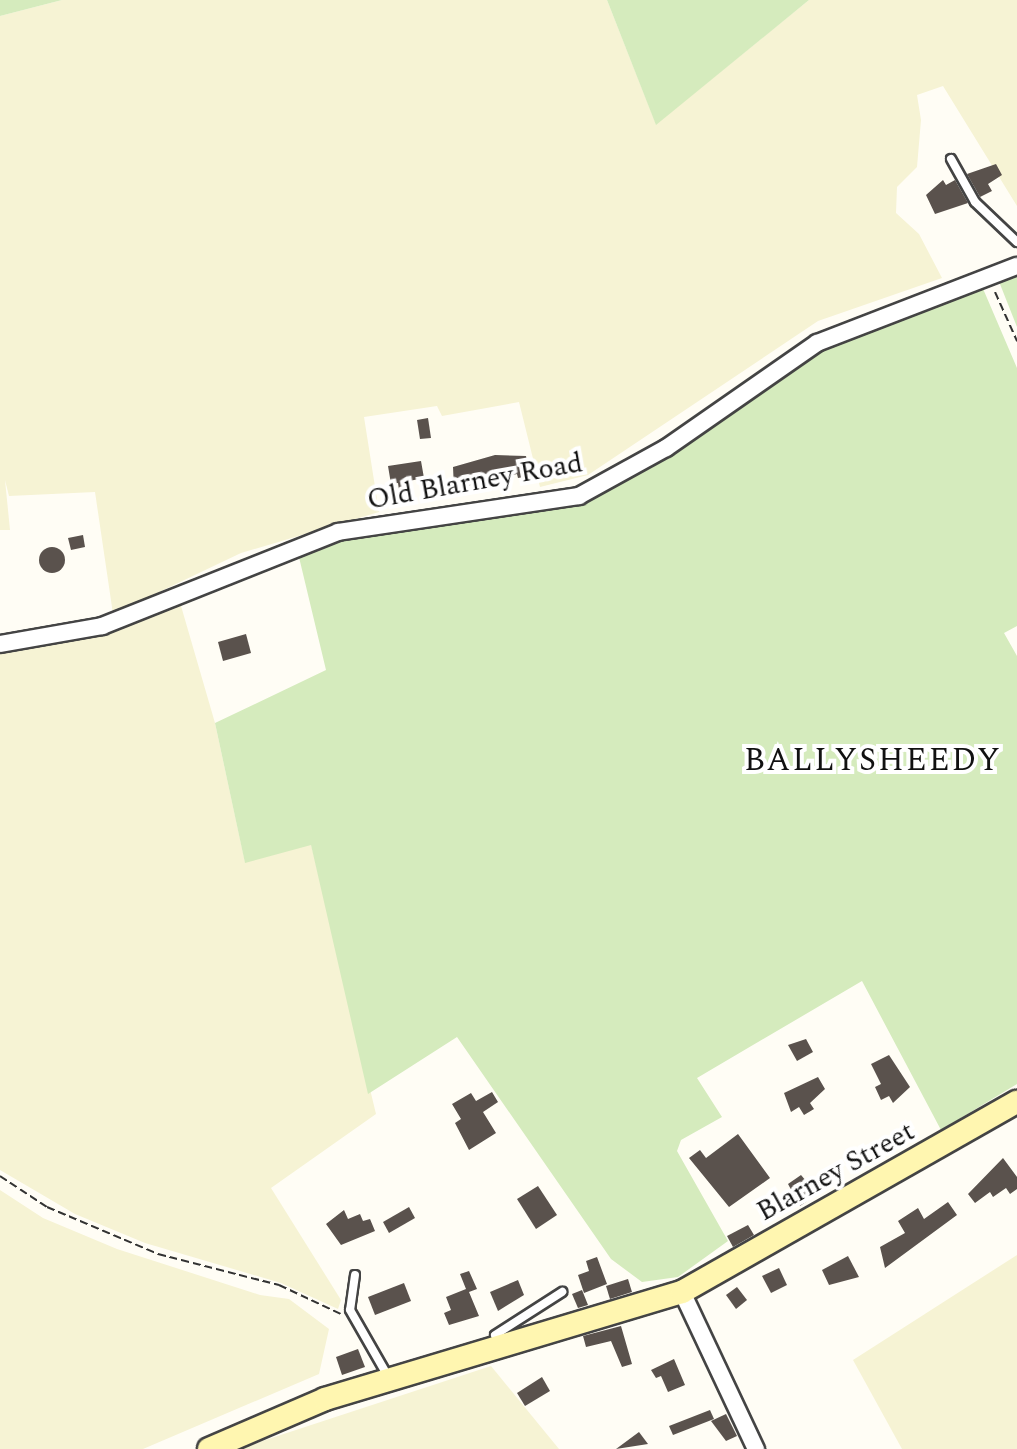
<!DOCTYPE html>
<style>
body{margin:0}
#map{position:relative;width:1017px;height:1449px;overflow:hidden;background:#fffdf5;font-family:Spectral,serif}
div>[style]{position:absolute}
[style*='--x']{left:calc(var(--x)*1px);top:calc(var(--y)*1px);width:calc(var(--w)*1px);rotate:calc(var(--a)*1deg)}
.farmland>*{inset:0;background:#f6f3d4}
.green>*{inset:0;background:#d5ebbd}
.building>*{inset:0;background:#5a524d}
.round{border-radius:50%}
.path>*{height:2px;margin-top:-1px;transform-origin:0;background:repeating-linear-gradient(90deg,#333 0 8px,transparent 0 12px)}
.roads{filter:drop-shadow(2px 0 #444) drop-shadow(-2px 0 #444) drop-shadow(0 2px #444) drop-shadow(0 -2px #444)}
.lane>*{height:8px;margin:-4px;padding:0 4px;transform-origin:4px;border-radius:4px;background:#fff}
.street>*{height:16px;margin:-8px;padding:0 8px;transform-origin:8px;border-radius:8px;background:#fff}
.secondary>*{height:22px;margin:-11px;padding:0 11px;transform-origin:11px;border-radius:11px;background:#fff6b0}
span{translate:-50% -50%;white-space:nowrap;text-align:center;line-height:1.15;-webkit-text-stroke:8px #fff;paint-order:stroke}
.street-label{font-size:28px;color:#111}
.quarter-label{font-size:32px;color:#111;letter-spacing:2px}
</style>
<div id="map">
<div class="farmland">
<i style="clip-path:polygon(62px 0,607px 0,656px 124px,809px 0,1017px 0,1017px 206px,943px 86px,917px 95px,921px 120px,917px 167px,897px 187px,896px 213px,919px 234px,942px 278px,818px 321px,588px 475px,540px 487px,519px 402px,442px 416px,437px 406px,364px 417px,379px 512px,241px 553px,113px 614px,95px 492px,9px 496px,5px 480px,10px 530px,0 530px,0 16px)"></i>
<i style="clip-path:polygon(179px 599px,215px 723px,245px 862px,311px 844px,376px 1114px,271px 1188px,341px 1300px,338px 1309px,281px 1283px,145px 1243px,75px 1214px,0 1170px,0 650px)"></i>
<i style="clip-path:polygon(0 1190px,43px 1218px,117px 1249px,260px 1295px,289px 1299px,329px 1329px,319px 1374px,143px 1449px,0 1449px)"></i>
<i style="clip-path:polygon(1017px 1255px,1017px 1449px,902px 1449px,853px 1360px)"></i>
<i style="clip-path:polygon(491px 1366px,559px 1449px,238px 1449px)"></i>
</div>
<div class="green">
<i style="clip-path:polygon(0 0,62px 0,0 16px)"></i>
<i style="clip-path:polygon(607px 0,809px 0,656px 125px)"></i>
<i style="clip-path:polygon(1017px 273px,1017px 327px,998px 279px)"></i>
<i style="clip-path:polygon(981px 284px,1017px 368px,1017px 626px,1004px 633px,1017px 656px,1017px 1084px,941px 1130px,862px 981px,697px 1078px,722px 1117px,681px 1140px,677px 1151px,728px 1241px,678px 1277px,642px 1282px,611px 1259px,457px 1037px,368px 1094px,311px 845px,245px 863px,215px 723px,326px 670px,298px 553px,337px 538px,592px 500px,820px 349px)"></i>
</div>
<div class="building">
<i style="clip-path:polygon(996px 164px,1002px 175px,988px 184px,992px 191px,980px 197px,967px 174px)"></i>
<i style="clip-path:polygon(943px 180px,946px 185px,955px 180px,968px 203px,935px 214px,926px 195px)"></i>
<i style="clip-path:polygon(428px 418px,431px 438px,420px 439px,417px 420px)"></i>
<i style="clip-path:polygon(495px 455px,526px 456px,530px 476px,518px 478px,517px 474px,454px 489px,453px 467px)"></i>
<i style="clip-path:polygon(421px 461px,424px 478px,409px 481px,410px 489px,399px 490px,398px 483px,391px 484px,388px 466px)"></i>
<i style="clip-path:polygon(83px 535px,85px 547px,71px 550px,68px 538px)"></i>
<i class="round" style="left:39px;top:547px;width:26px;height:26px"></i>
<i style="clip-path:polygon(246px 634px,251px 653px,223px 661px,218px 642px)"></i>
<i style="clip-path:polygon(806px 1039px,813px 1052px,797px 1061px,788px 1045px)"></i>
<i style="clip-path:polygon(889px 1055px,910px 1087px,893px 1103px,889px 1096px,881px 1100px,875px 1087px,881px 1084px,871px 1064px)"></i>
<i style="clip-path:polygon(818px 1077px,825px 1089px,810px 1103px,814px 1109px,804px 1115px,799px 1107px,791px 1112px,784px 1093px)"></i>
<i style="clip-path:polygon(492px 1092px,498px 1102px,483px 1112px,496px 1133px,469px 1150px,455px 1123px,461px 1119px,452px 1104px,471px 1093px,476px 1101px)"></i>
<i style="clip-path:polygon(738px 1134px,770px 1178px,729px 1207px,689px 1158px,700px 1150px,706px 1158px)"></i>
<i style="clip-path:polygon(1003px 1158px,1017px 1177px,1017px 1189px,1010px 1194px,1006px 1188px,993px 1197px,990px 1192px,975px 1203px,968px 1194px)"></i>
<i style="clip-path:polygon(801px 1175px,817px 1194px,800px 1206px,788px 1184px)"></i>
<i style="clip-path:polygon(538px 1186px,557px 1215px,536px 1229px,517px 1199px)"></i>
<i style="clip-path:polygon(948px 1202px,957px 1215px,885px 1268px,880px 1247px,905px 1233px,898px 1221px,918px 1208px,924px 1219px)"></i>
<i style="clip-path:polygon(409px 1207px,415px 1218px,389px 1233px,383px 1222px)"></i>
<i style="clip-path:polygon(344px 1210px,348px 1219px,360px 1214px,363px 1221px,370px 1219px,375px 1231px,341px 1245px,326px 1224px)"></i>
<i style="clip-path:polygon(748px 1225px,754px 1235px,733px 1247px,727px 1236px)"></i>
<i style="clip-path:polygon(848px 1256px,859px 1277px,829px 1285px,822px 1270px)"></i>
<i style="clip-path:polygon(597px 1257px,607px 1284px,584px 1293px,578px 1275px,589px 1271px,586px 1261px)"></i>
<i style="clip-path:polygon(779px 1268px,787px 1285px,771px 1293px,762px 1276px)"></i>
<i style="clip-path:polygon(469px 1271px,477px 1289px,469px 1292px,479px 1316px,449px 1325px,444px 1313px,451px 1310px,446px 1297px,466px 1289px,460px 1274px)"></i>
<i style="clip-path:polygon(628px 1279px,632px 1292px,610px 1299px,606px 1286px)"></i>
<i style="clip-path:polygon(518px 1280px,524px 1295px,498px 1311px,490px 1292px)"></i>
<i style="clip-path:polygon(404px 1283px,411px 1301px,375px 1315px,368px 1297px)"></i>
<i style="clip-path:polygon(737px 1287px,747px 1300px,736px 1309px,726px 1295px)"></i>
<i style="clip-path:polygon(582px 1290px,588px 1305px,578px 1308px,572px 1294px)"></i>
<i style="clip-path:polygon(621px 1326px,632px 1364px,622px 1367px,611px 1341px,586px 1347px,583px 1336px)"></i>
<i style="clip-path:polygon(358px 1349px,365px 1367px,342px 1375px,336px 1357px)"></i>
<i style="clip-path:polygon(674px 1359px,685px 1385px,668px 1392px,661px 1376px,656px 1378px,651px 1370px)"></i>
<i style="clip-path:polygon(542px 1377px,550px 1391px,525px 1406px,517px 1393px)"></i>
<i style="clip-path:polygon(710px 1410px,714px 1419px,673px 1435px,669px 1426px)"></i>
<i style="clip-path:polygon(726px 1414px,737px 1436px,726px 1441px,711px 1421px)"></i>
<i style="clip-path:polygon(639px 1432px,648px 1444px,616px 1449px)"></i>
</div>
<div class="path">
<i style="--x:995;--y:292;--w:54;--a:65.8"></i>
<i style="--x:0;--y:1176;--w:56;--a:33.4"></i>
<i style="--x:47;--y:1207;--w:121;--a:22.9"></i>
<i style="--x:158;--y:1254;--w:125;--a:14.4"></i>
<i style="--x:279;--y:1285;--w:68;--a:25.1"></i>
</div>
<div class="roads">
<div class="lane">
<i style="--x:951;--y:159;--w:49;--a:60.8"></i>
<i style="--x:975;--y:202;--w:58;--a:43.6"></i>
<i style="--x:355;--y:1275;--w:35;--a:98"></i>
<i style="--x:350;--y:1310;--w:78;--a:60.2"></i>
<i style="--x:498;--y:1344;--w:9;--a:-108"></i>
<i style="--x:495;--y:1335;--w:80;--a:-32.7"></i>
</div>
<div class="street">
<i style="--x:0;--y:644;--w:104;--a:-10"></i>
<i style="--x:102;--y:626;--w:254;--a:-21.7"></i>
<i style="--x:338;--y:532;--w:244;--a:-8.5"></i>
<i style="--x:579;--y:496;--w:99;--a:-28.9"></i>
<i style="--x:666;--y:448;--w:184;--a:-34.8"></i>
<i style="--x:817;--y:343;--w:214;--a:-21.1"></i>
<i style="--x:682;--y:1292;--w:174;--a:64.8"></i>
</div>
<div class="secondary">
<i style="--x:209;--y:1449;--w:126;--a:-23.3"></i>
<i style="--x:325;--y:1399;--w:373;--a:-16.7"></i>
<i style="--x:682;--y:1292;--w:385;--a:-29.6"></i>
</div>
</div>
<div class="street-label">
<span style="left:475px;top:482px;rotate:-10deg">Old Blarney Road</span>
<span style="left:836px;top:1172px;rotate:-29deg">Blarney Street</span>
</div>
<div class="quarter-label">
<span style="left:873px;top:761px">BALLYSHEEDY</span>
</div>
</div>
